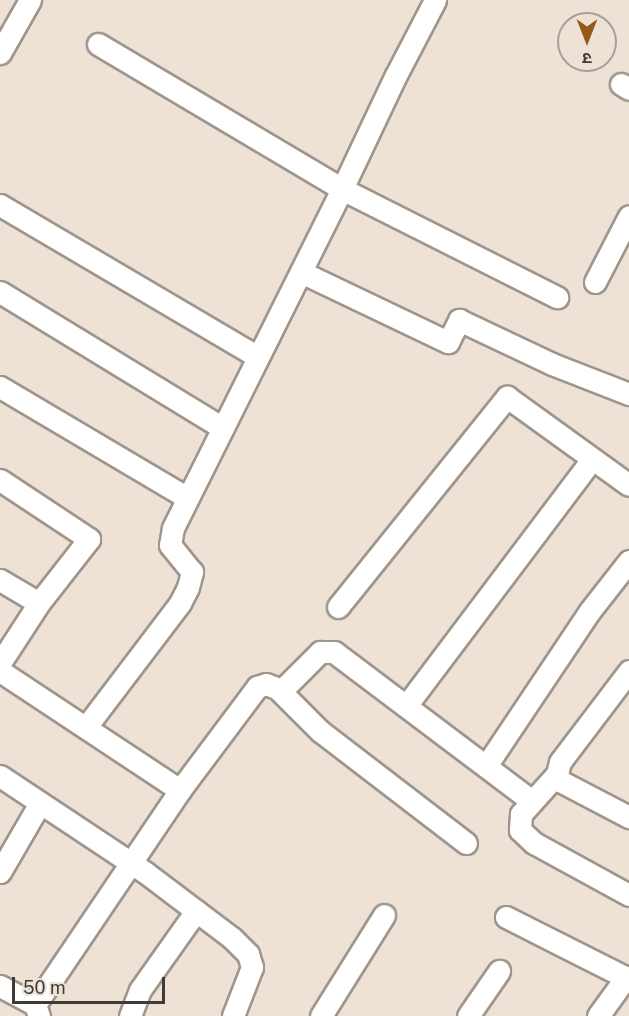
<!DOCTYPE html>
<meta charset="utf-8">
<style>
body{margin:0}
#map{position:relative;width:629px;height:1016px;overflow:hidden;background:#eee2d6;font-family:"Public Sans","Noto Sans Devanagari",sans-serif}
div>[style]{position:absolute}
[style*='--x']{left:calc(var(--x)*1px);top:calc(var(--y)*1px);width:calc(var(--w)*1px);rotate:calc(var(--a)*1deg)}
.roads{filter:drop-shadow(2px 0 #a0958a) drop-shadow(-2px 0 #a0958a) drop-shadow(0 2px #a0958a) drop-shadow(0 -2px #a0958a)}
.street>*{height:21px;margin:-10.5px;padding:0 10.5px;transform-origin:10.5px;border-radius:10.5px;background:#fff}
span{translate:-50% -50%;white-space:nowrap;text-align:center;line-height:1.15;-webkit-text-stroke:4.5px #eee2d6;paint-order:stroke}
.north{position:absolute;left:557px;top:12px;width:60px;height:60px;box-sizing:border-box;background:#eee2d6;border:2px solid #a89f96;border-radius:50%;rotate:180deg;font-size:16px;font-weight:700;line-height:24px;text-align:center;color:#3f3b36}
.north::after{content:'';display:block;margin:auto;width:21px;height:27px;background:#955a1a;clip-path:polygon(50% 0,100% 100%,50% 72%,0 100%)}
.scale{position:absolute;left:12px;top:977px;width:153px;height:27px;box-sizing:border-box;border:3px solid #3f3b36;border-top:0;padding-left:8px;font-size:18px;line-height:21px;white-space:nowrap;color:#3f3b36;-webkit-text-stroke:4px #eee2d6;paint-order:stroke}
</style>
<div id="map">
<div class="roads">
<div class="street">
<i style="--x:98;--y:44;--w:284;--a:30.7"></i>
<i style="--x:342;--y:189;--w:241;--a:26.7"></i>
<i style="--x:0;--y:53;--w:61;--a:-60.5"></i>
<i style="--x:621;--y:84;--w:9;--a:32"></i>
<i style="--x:0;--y:205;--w:299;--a:30.5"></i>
<i style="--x:301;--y:272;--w:163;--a:25.5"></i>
<i style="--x:448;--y:342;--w:25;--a:-63"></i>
<i style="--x:459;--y:320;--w:103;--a:25.3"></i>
<i style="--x:552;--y:364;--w:83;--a:21.3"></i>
<i style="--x:595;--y:282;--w:74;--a:-62.7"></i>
<i style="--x:0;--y:292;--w:261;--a:31.4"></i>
<i style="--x:0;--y:387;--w:218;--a:30.6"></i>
<i style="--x:0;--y:480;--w:107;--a:33.5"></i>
<i style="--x:89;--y:539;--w:81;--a:128"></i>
<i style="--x:39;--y:603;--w:72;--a:123"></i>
<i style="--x:0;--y:580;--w:45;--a:30.5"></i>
<i style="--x:338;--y:607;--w:270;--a:-51.2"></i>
<i style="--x:507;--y:397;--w:150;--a:35.8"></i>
<i style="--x:0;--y:671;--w:216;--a:33.5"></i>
<i style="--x:629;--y:671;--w:114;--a:127.2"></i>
<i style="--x:560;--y:762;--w:12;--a:104"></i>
<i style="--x:557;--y:774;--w:8;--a:67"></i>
<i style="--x:560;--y:781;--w:78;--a:27.6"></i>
<i style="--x:280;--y:691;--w:57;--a:45"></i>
<i style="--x:320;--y:731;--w:184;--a:37.5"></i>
<i style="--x:406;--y:706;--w:309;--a:-53"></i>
<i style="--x:86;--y:727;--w:156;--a:-52.8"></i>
<i style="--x:180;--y:603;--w:18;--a:-63"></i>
<i style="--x:188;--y:587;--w:16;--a:-75"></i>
<i style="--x:192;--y:572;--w:35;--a:-129"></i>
<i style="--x:170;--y:545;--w:17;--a:-80"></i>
<i style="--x:173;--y:528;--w:379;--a:-63.5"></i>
<i style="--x:342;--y:189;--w:124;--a:-64.7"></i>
<i style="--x:395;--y:77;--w:87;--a:-62.5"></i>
<i style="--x:486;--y:766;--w:185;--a:-56.2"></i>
<i style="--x:589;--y:612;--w:65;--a:-51.9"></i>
<i style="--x:557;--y:774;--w:54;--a:132"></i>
<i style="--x:521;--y:814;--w:16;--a:94"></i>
<i style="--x:520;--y:830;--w:19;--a:43"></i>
<i style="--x:534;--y:843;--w:108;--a:28.7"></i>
<i style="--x:0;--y:776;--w:175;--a:33.6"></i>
<i style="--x:146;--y:873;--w:108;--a:37.1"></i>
<i style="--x:232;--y:938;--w:23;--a:45"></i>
<i style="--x:248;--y:954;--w:14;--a:73"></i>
<i style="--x:252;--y:967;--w:53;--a:111.2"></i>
<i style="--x:0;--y:872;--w:80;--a:-59.9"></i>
<i style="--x:506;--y:917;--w:138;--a:26.8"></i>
<i style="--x:0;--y:986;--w:40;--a:28"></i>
<i style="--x:35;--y:1005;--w:12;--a:70"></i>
<i style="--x:35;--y:1005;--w:259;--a:-56"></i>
<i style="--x:180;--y:790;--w:129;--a:-53.2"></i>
<i style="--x:257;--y:687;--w:9;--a:-18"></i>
<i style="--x:266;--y:684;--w:17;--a:21"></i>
<i style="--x:282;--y:690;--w:54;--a:-45"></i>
<i style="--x:320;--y:652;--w:14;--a:0"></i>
<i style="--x:334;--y:652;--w:248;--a:37"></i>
<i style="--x:130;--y:1016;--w:28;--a:-69"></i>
<i style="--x:140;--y:990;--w:97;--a:-54.7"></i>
<i style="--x:321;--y:1016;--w:119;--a:-58"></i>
<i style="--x:468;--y:1016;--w:55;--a:-55.4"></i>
<i style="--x:598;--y:1016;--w:48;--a:-54.3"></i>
</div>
</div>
<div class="north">उ</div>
<div class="scale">50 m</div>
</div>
